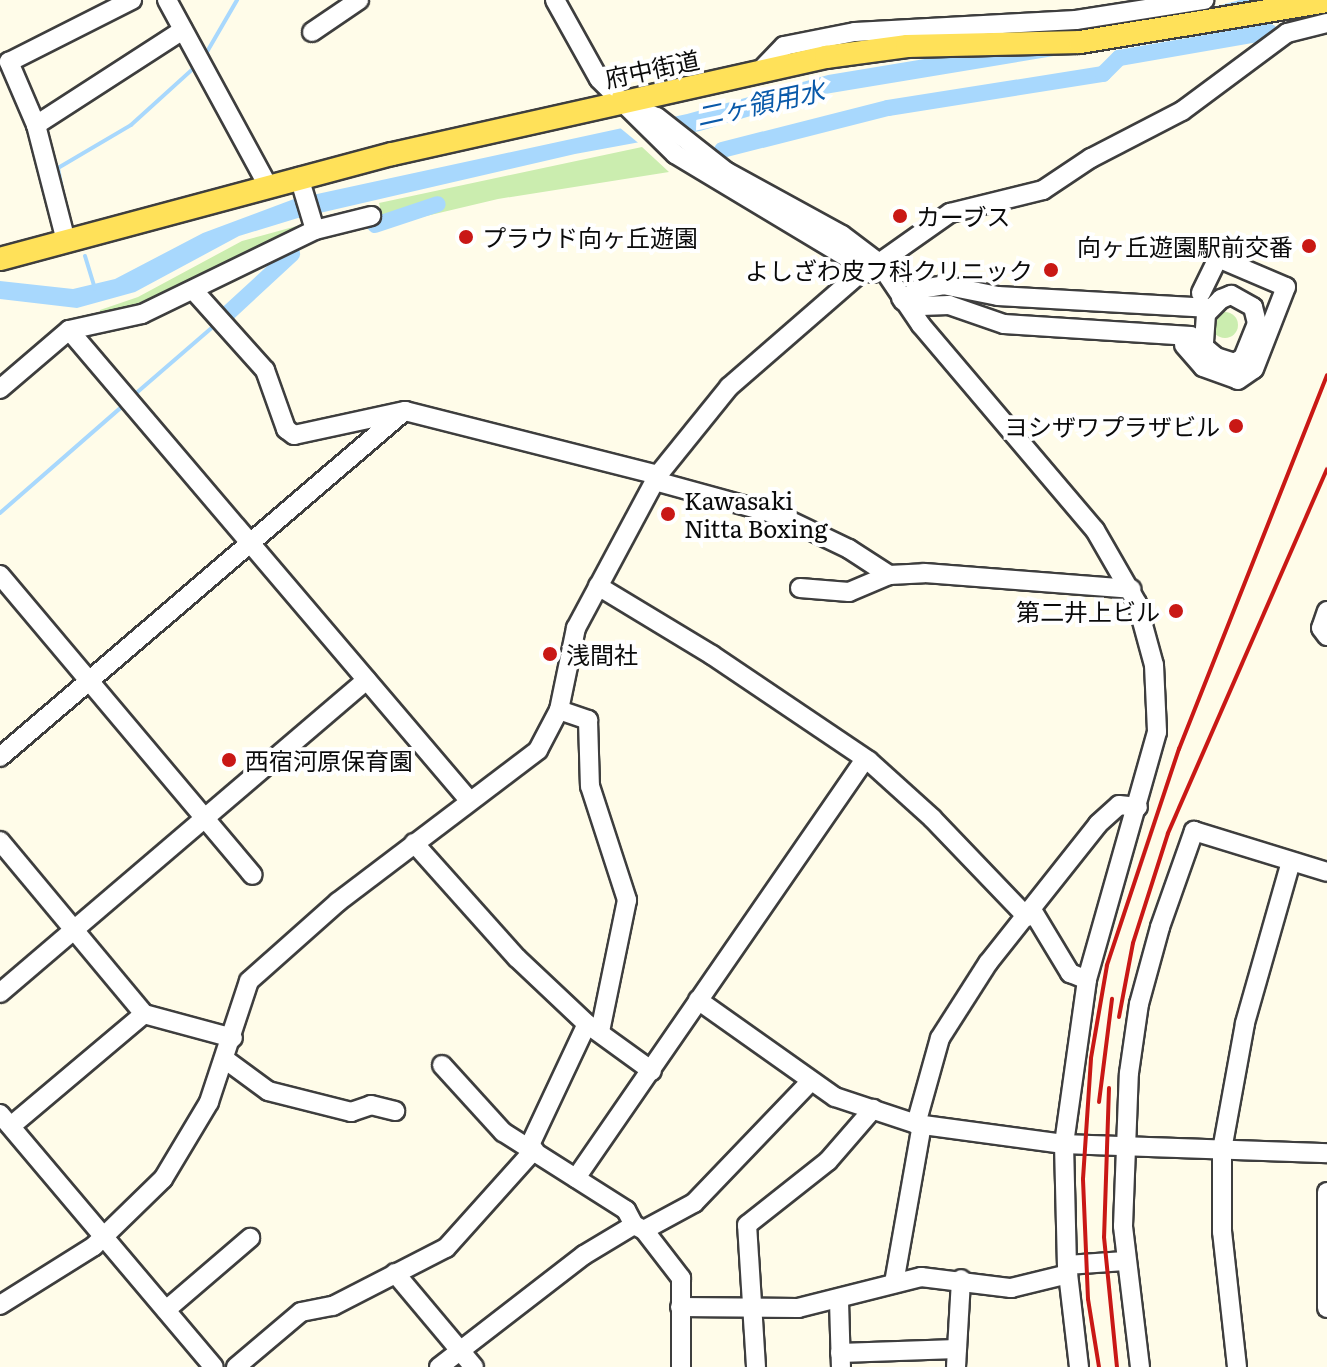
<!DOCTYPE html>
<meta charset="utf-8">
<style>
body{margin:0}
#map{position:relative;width:1327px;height:1367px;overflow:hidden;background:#fffce9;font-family:Literata,"Noto Sans JP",serif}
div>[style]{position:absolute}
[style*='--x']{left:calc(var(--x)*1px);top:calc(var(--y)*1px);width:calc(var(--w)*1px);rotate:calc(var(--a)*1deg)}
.green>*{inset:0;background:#cbedaf}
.round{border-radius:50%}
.water>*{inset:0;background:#a8d8fd}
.pier>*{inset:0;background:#fffce9}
.stream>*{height:4px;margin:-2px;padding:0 2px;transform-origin:2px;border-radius:2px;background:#a8d8fd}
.canal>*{height:16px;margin:-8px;padding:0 8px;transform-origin:8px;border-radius:8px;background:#a8d8fd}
.roads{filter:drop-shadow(2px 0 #3e3e3e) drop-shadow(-2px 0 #3e3e3e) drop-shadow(0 2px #3e3e3e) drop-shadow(0 -2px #3e3e3e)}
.minor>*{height:18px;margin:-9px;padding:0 9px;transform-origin:9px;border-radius:9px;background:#fff}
.major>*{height:22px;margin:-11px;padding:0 11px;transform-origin:11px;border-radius:11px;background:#ffe159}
.rail>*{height:4px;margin:-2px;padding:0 2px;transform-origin:2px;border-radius:2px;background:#c91815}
.dots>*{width:22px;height:22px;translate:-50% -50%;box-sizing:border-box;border:4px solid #fff;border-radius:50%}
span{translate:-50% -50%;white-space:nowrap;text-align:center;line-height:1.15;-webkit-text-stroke:8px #fff;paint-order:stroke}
.street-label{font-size:24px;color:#0b0b0b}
.poi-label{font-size:24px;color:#0b0b0b}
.left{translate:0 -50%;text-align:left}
.right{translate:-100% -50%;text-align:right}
.water-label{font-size:26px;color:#0959a9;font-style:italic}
</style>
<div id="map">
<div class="green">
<i style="clip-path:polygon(642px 147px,669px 172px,498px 199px,384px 226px,379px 203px)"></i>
<i style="clip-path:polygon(304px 224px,293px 238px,100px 319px,100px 310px,138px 297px,242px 241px)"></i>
<i class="round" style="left:1212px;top:312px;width:26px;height:26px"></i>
</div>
<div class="water">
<i style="clip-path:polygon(1240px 0,1327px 0,1259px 22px,825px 94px,700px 131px,575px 154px,298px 218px,239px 236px,135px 292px,77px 308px,0 299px,0 281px,73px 289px,115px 279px,203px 233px,294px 199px,687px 114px,828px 75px,1167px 19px)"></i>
</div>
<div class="pier">
<i style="clip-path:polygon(669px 114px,696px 136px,642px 146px,619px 127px)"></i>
</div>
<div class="stream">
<i style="--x:204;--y:57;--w:66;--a:-59.9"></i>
<i style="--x:63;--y:194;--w:26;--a:-101"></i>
<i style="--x:58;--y:168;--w:85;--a:-30.5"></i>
<i style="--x:131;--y:125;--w:88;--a:-42.2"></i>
<i style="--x:85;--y:256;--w:34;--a:73"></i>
<i style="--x:134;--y:395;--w:107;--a:-40.8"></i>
<i style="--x:0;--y:513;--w:166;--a:-41.1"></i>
</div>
<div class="canal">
<i style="--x:722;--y:150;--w:171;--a:-14.2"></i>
<i style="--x:888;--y:108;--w:218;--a:-9"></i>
<i style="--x:1103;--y:74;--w:23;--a:-45"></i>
<i style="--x:1119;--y:58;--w:153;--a:-9.8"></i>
<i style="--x:375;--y:225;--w:66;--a:-18.4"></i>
<i style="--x:226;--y:315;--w:90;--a:-42.7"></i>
</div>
<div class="roads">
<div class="minor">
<i style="--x:167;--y:0;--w:212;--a:61.5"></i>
<i style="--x:555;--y:0;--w:90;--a:60.9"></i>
<i style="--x:599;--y:79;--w:107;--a:44.6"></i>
<i style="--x:675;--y:154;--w:231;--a:31"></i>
<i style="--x:312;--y:32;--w:57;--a:-34.2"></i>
<i style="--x:759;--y:72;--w:36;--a:-46"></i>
<i style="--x:784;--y:46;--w:72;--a:-11.2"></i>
<i style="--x:855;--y:32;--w:221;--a:-3.1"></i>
<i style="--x:1076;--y:20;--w:130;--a:-8.9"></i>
<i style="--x:621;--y:102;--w:39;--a:23"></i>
<i style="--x:657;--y:117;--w:89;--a:38.2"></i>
<i style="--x:727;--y:172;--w:131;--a:28.7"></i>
<i style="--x:842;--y:235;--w:46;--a:37.1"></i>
<i style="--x:879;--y:263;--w:75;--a:55.9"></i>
<i style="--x:921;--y:325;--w:269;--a:49.7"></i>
<i style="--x:1095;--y:530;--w:84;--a:60.1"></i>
<i style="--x:1137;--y:603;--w:64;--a:74.7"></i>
<i style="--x:1154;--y:665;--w:67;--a:87.4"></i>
<i style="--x:1157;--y:732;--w:258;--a:105.8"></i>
<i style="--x:1087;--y:980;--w:166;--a:98"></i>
<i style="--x:1064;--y:1144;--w:121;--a:88.6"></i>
<i style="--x:1067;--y:1265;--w:103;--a:83.3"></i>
<i style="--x:36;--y:125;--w:175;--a:-32.9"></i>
<i style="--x:299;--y:177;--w:55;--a:73.2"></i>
<i style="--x:66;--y:241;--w:120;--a:-104.5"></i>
<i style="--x:36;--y:125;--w:69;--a:-113.2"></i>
<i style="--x:9;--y:62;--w:138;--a:-26.8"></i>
<i style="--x:879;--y:263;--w:87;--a:-35.2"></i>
<i style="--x:950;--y:213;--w:96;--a:-13.9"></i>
<i style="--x:1043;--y:190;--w:58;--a:-33.7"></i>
<i style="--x:1091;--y:158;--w:102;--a:-27.3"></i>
<i style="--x:1182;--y:111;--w:131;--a:-36.6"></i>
<i style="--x:1287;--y:33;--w:41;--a:-14"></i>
<i style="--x:195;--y:292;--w:105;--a:48.1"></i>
<i style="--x:265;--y:370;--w:63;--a:70.4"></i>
<i style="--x:286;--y:429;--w:10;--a:37"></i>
<i style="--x:294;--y:435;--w:114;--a:-12.2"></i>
<i style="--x:405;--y:411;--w:261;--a:14.2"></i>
<i style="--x:901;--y:298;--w:22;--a:22"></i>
<i style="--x:921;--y:306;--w:28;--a:-2"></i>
<i style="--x:949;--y:305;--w:58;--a:19.1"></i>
<i style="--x:1004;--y:324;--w:187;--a:3.7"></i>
<i style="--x:1191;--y:336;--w:33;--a:40"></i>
<i style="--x:1216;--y:357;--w:19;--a:18"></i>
<i style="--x:1234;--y:363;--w:10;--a:-29"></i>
<i style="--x:1243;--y:358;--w:38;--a:-68"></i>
<i style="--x:1257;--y:323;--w:16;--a:-104"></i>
<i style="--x:1253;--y:307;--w:25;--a:-151"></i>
<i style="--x:1231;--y:295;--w:11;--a:158"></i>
<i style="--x:1221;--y:299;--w:21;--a:135"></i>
<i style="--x:1206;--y:314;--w:31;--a:94"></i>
<i style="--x:903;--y:301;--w:17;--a:-40"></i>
<i style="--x:916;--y:290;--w:27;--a:-10"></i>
<i style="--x:943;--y:285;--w:56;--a:11.3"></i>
<i style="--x:998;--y:296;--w:213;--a:3.2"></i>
<i style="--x:69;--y:330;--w:616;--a:49.61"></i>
<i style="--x:1184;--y:345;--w:29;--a:49"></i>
<i style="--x:1203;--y:367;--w:37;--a:20"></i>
<i style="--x:1238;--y:380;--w:19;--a:-35"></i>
<i style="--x:1254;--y:369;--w:88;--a:-68.7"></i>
<i style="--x:1286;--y:287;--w:74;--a:-156.9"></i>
<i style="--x:1218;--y:258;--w:39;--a:116"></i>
<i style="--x:0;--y:389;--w:91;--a:-40.5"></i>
<i style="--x:69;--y:330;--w:75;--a:-12.4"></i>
<i style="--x:142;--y:314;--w:192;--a:-25.9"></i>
<i style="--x:315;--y:230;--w:58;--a:-14"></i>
<i style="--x:655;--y:481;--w:125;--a:15.3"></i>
<i style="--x:776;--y:514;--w:81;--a:25.6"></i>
<i style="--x:849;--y:549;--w:48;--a:33"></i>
<i style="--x:0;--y:575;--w:392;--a:49.9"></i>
<i style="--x:598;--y:586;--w:133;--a:31.2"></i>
<i style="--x:712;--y:655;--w:189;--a:34"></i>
<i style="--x:869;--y:761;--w:85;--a:42.1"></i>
<i style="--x:932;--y:818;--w:137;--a:46.2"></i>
<i style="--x:800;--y:588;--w:49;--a:4.7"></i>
<i style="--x:849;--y:592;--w:43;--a:-23"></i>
<i style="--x:889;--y:575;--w:35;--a:-3"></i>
<i style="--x:924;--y:573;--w:208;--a:4.4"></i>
<i style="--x:1327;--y:611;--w:18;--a:109"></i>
<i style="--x:1321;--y:628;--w:10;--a:53"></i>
<i style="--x:559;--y:710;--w:31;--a:19"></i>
<i style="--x:588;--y:720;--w:66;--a:88.3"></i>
<i style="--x:590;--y:786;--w:120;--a:72"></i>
<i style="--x:627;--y:900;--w:135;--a:101.6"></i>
<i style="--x:0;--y:757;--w:529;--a:-40.55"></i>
<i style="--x:0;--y:841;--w:225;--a:50.2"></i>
<i style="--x:144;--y:1014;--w:92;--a:15.1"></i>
<i style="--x:414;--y:843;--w:154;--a:48.2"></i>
<i style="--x:517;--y:958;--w:96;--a:43.3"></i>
<i style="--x:587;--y:1024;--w:80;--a:35.9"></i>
<i style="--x:1032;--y:910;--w:74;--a:58.9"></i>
<i style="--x:1070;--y:973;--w:18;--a:22"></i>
<i style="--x:0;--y:993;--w:482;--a:-40.5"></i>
<i style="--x:698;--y:1000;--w:168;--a:35.3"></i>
<i style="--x:835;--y:1097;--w:85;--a:18.4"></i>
<i style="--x:916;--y:1124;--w:149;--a:7.7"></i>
<i style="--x:1064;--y:1144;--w:263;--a:2"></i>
<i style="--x:226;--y:1060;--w:52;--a:36.4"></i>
<i style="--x:268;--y:1091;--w:86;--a:14.2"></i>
<i style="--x:351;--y:1112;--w:21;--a:-19"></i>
<i style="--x:371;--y:1105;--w:25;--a:14"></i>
<i style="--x:442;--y:1065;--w:91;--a:47.7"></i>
<i style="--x:503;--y:1132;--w:146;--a:32.4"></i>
<i style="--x:626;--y:1210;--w:17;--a:62"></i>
<i style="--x:634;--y:1225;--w:11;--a:27"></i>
<i style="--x:644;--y:1230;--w:61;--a:52.4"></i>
<i style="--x:681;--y:1278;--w:89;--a:90"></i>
<i style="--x:0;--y:1114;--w:331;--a:49.8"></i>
<i style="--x:916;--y:1124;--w:89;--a:-74.4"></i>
<i style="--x:940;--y:1038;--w:89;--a:-57.4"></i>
<i style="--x:988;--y:963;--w:177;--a:-51.6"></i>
<i style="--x:1098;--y:824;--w:28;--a:-42"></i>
<i style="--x:1119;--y:805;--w:19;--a:6"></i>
<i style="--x:11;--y:1126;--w:174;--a:-40.1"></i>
<i style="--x:529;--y:1147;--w:136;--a:-64.8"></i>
<i style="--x:576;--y:1178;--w:509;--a:-55.4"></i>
<i style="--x:1327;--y:1192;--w:116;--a:90"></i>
<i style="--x:644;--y:1230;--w:57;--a:-28.4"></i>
<i style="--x:694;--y:1203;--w:169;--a:-46.2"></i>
<i style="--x:1067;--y:1265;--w:58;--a:-3.9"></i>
<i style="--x:395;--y:1273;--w:123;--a:50"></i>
<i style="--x:894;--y:1283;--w:160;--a:-80"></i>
<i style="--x:839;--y:1301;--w:66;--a:88.3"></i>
<i style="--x:0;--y:1305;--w:111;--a:-32.1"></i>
<i style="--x:94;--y:1246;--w:96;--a:-44.2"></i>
<i style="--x:163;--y:1179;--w:90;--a:-59.1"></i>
<i style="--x:209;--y:1102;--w:127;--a:-71.7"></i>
<i style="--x:249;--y:981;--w:119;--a:-41.6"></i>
<i style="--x:338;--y:902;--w:251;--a:-37.2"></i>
<i style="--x:538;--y:750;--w:45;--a:-62.3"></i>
<i style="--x:559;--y:710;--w:84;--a:-78.3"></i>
<i style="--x:576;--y:628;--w:174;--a:-61.8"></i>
<i style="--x:658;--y:475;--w:113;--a:-51.1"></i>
<i style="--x:729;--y:387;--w:181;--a:-41"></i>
<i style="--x:680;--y:1307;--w:118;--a:0.5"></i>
<i style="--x:798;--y:1308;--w:127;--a:-14.1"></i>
<i style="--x:921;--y:1277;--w:91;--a:7"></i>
<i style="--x:1011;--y:1288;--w:59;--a:-13.8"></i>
<i style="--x:166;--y:1310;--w:111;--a:-40.6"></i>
<i style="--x:840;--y:1353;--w:117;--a:-2"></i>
<i style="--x:236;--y:1367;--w:85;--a:-40.2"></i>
<i style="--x:301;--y:1312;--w:33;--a:-11"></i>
<i style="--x:333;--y:1306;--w:127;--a:-27.2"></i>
<i style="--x:446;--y:1248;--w:132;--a:-48.1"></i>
<i style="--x:439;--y:1367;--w:183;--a:-37.7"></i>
<i style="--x:584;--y:1255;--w:58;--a:-31"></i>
<i style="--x:756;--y:1367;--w:142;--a:-93.6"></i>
<i style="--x:747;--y:1225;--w:103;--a:-38.3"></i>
<i style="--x:828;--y:1161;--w:69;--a:-49.1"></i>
<i style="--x:956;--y:1367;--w:88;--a:-86.7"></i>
<i style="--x:1140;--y:1367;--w:142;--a:-96.9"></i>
<i style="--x:1123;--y:1226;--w:153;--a:-87.8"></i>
<i style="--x:1129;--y:1073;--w:70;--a:-81.8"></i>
<i style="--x:1139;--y:1004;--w:80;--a:-74.7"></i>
<i style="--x:1160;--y:927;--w:102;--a:-70.5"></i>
<i style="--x:1194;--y:831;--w:139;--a:17.1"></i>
<i style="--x:1237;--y:1367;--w:136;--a:-96.3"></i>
<i style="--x:1222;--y:1232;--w:82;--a:-90"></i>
<i style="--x:1222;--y:1150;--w:129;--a:-79.7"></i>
<i style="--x:1245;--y:1023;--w:167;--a:-74.1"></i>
</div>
<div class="major">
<i style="--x:0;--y:259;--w:406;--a:-15"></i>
<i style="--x:392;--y:154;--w:445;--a:-12.6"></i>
<i style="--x:826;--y:57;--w:82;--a:-7.7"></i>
<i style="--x:907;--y:46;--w:173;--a:-1.3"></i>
<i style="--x:1080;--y:42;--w:250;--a:-9.4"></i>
</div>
</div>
<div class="rail">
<i style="--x:1119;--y:1017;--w:75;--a:-79.3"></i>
<i style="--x:1133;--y:943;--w:115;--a:-72.3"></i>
<i style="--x:1168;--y:833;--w:397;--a:-66.4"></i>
<i style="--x:1109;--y:1088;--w:149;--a:91.9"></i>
<i style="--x:1104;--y:1237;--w:131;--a:84.3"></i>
<i style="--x:1099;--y:1102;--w:104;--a:-82.8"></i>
<i style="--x:1099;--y:1367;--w:69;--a:-99.2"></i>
<i style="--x:1088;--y:1299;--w:120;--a:-92.4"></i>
<i style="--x:1083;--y:1179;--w:121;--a:-86.2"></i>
<i style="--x:1091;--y:1058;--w:94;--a:-80.2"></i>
<i style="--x:1107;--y:965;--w:228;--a:-71.6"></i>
<i style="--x:1179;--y:749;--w:402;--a:-68.4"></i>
</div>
<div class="dots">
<i style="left:900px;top:216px;background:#c91815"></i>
<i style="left:466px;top:237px;background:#c91815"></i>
<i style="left:1309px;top:246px;background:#c91815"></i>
<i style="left:1051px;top:270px;background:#c91815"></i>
<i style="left:1236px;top:426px;background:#c91815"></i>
<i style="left:668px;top:514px;background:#c91815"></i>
<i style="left:1176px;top:611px;background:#c91815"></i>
<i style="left:550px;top:654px;background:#c91815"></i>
<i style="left:229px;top:760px;background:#c91815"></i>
</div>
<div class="street-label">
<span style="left:652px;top:68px;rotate:-12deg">府中街道</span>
</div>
<div class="poi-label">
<span class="left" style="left:916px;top:216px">カーブス</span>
<span class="left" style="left:482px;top:237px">プラウド向ヶ丘遊園</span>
<span class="right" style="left:1293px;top:246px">向ヶ丘遊園駅前交番</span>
<span class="right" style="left:1033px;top:270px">よしざわ皮フ科クリニック</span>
<span class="right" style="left:1220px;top:426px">ヨシザワプラザビル</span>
<span class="left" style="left:684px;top:514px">Kawasaki<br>Nitta Boxing</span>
<span class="right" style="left:1160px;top:611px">第二井上ビル</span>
<span class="left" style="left:566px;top:654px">浅間社</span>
<span class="left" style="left:245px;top:760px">西宿河原保育園</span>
</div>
<div class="water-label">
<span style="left:760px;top:102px;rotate:-12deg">二ヶ領用水</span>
</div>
</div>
